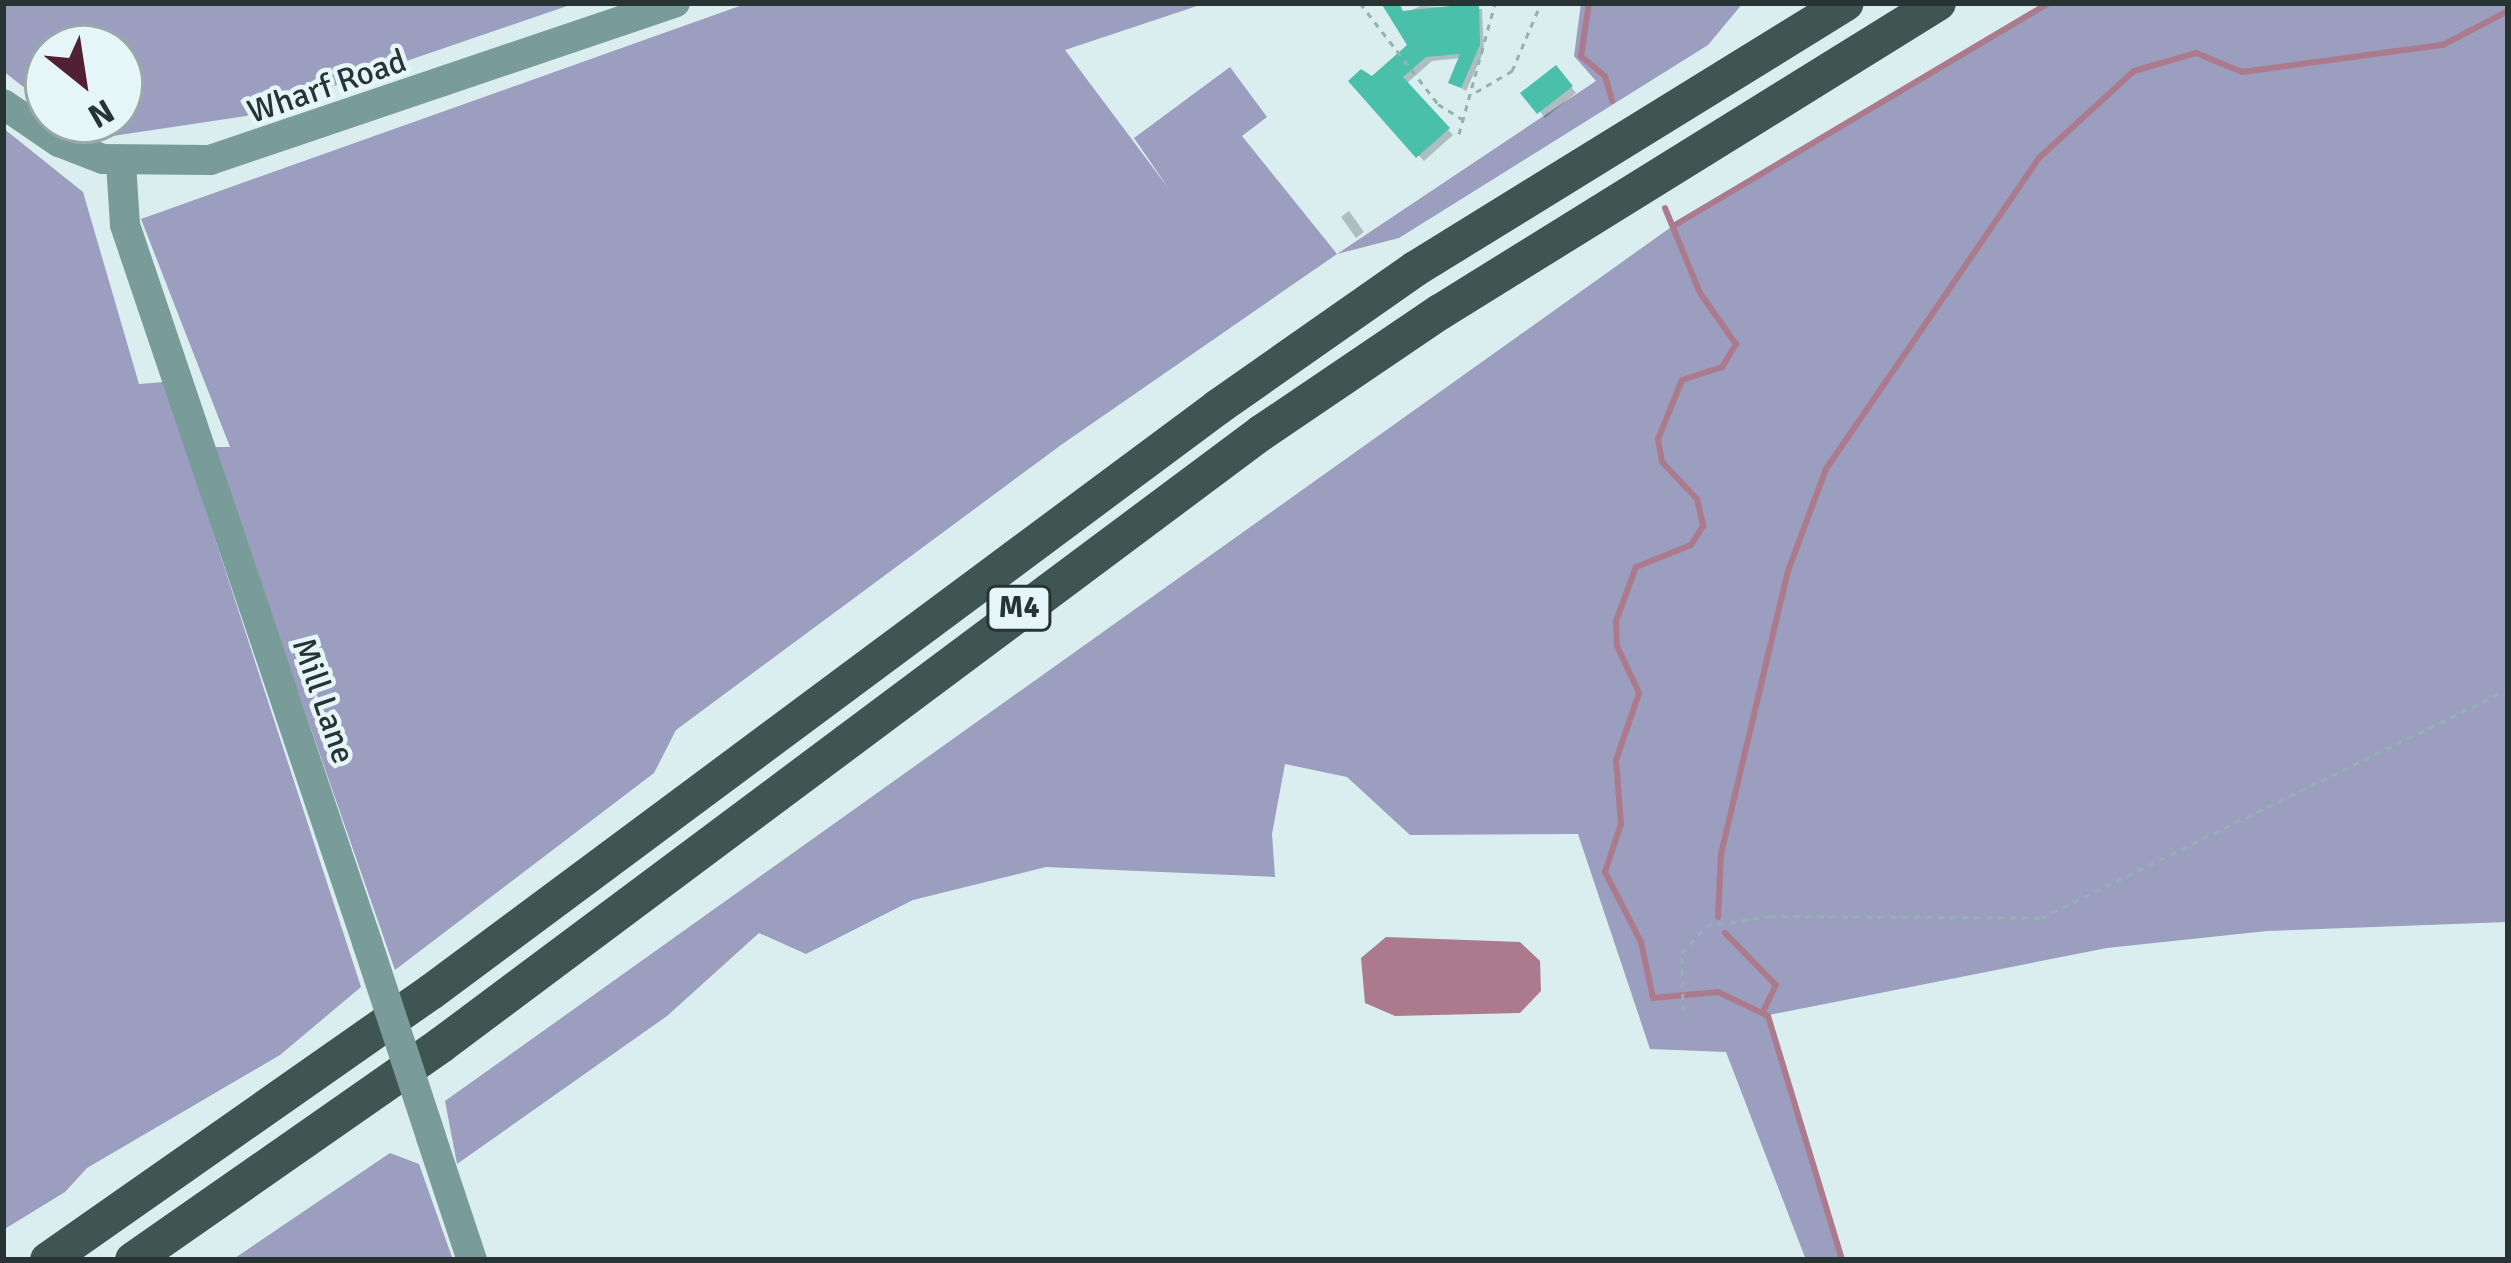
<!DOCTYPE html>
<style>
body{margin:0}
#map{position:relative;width:2511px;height:1263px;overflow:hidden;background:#daeef0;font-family:Signika,sans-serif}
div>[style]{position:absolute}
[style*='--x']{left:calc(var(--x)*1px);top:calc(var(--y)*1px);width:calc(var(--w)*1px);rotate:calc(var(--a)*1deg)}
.green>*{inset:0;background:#9b9ebe}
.water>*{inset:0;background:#ab7b8d}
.shadow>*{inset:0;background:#0003}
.stream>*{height:6px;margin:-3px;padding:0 3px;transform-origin:3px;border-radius:3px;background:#ab7b8d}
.building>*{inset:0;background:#4abfaa}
.path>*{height:3px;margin-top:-1.5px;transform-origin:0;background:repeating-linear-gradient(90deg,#92b2b3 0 6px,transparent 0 12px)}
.secondary>*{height:30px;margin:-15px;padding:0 15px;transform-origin:15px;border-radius:15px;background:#799b99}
.highway>*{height:36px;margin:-18px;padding:0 18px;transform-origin:18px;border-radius:18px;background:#3f5552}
.secondary-bridge>*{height:30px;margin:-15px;padding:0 15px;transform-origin:15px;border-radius:15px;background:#799b99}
span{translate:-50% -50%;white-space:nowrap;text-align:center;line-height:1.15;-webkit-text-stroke:9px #e6f6f8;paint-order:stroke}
.shield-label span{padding:3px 9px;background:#e6f6f8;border:3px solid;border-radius:9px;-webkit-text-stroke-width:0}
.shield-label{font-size:30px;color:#273433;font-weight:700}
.street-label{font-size:33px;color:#273433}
.frame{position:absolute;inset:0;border:6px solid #273433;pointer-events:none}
.north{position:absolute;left:24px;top:24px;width:120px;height:120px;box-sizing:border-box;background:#e6f6f8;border:3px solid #9aa8a9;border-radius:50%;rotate:150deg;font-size:33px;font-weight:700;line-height:48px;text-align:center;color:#273433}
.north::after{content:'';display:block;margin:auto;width:42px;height:54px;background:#531f32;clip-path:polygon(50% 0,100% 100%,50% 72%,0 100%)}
</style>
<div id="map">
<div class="green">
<i style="clip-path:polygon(3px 3px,576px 3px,246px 116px,106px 137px,68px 120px,120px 120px,120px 48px,48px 48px,48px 106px,3px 71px)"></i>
<i style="clip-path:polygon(748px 3px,1206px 3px,1065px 50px,1169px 189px,1134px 138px,1230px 67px,1267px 117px,1242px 136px,1337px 254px,1596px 81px,1574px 56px,1581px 3px,1743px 3px,1708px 45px,1399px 238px,1337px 254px,1061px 445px,676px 730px,654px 773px,395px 970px,213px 447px,230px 447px,141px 219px)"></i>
<i style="clip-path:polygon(2048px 3px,2508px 3px,2508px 922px,2267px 931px,2107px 948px,1769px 1015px,1842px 1260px,1806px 1260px,1726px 1052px,1650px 1049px,1578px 834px,1410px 835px,1347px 777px,1285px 764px,1272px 834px,1275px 877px,1046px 867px,913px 900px,806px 954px,759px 933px,667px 1016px,457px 1164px,445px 1101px,1674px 225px)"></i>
<i style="clip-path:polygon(3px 128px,83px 192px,139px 384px,164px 382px,361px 987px,280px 1055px,87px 1168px,65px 1192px,3px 1230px)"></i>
<i style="clip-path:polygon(390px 1153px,419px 1164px,453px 1260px,232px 1260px)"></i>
</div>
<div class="water">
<i style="clip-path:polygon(1386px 937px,1520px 942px,1540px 961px,1541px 991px,1520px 1013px,1395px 1016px,1365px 1003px,1361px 958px)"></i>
</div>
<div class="shadow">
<i style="clip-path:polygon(1387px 3px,1400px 3px,1404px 13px,1421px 6px,1482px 9px,1484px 51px,1466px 91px,1452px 82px,1461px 58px,1432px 61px,1406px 84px,1453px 135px,1424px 161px,1378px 111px,1410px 46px)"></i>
<i style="clip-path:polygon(1561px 74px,1576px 93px,1545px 118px,1525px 93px)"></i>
<i style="clip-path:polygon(1349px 211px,1364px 232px,1356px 238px,1341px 217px)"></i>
</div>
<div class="stream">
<i style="--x:1589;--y:3;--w:54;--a:98.6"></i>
<i style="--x:1581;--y:56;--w:31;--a:40"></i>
<i style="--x:1605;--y:76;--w:26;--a:74"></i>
<i style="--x:1665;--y:208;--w:92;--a:67.6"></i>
<i style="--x:1700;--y:293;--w:62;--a:54.8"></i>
<i style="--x:1736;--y:344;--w:27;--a:121"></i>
<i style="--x:1722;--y:367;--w:42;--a:162"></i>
<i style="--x:1682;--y:380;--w:64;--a:112.1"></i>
<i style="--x:1658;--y:439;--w:23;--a:80"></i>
<i style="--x:1662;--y:462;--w:51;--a:46.6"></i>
<i style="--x:1697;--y:499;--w:28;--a:77"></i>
<i style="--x:1703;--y:526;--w:22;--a:122"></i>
<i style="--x:1691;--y:545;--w:59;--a:158.2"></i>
<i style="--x:1636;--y:567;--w:58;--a:110.3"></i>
<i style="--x:1616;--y:621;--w:25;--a:88"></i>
<i style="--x:1617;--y:646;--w:52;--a:64.9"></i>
<i style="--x:1639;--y:693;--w:71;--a:108.9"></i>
<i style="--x:1616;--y:760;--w:64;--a:85.5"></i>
<i style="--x:1621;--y:824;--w:51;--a:108.4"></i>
<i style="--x:1605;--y:872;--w:79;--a:62.8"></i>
<i style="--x:1641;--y:942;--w:57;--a:77.9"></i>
<i style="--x:1653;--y:998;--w:65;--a:-5.3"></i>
<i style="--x:1718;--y:992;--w:55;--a:25.6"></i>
<i style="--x:1768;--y:1016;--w:255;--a:73.1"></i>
<i style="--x:1675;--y:225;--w:435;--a:-30.7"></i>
<i style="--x:1718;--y:917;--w:63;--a:-87.3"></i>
<i style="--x:1721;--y:854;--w:291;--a:-76.7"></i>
<i style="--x:1788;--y:571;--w:109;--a:-69.6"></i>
<i style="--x:1826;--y:469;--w:378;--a:-55.6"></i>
<i style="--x:2040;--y:157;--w:127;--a:-42.5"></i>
<i style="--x:2134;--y:71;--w:65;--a:-16.2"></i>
<i style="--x:2196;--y:53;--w:50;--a:22.4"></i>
<i style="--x:2242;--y:72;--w:203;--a:-7.7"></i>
<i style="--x:2443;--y:45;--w:73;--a:-27.6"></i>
<i style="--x:1725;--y:933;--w:73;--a:45.6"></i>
<i style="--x:1776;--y:985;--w:28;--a:116"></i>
</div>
<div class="building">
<i style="clip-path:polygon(1381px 3px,1399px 3px,1402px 11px,1479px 3px,1480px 45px,1461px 88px,1448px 83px,1460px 54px,1426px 57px,1403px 77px,1450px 128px,1416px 158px,1348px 81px,1361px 69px,1372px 76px,1407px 45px)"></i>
<i style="clip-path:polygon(1556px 65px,1573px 86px,1537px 114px,1520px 93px)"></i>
</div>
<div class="path">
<i style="--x:1360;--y:3;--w:128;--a:52.3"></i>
<i style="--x:1438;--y:104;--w:31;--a:32"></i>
<i style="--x:1476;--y:92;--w:42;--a:-30.3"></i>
<i style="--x:1512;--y:71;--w:74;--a:-66.9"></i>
<i style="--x:1459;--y:134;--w:136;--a:-74.6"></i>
<i style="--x:1683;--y:1011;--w:58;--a:-91"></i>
<i style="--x:1682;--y:953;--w:36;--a:-48"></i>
<i style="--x:1706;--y:926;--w:65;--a:-8.9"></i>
<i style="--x:1770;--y:916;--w:271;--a:0.4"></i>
<i style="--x:2041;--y:918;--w:520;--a:-26.12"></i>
</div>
<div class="secondary">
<i style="--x:3;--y:104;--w:68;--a:34.2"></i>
<i style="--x:59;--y:142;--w:47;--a:21.1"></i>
<i style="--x:103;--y:159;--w:107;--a:0.5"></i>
<i style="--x:210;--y:160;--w:491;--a:-18.7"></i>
<i style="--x:121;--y:163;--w:62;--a:86.3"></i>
<i style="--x:125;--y:225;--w:757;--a:71.35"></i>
<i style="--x:431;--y:1137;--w:130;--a:71.6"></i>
</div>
<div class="highway">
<i style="--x:48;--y:1260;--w:467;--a:-35"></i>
<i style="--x:431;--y:992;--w:981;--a:-36.62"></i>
<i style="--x:1218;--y:407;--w:241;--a:-35"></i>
<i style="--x:1415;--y:269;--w:506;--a:-31.68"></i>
<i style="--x:133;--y:1260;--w:376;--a:-34.9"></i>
<i style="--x:441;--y:1045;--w:1023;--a:-36.74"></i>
<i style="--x:1261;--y:433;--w:216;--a:-34.1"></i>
<i style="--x:1440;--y:312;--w:586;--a:-31.82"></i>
</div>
<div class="secondary-bridge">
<i style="--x:367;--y:942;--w:205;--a:71.8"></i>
</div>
<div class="shield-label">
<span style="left:1019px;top:608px">M4</span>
</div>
<div class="street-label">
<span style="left:327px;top:87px;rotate:-19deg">Wharf Road</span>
<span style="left:323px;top:701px;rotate:71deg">Mill Lane</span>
</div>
<div class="frame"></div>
<div class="north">N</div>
</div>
